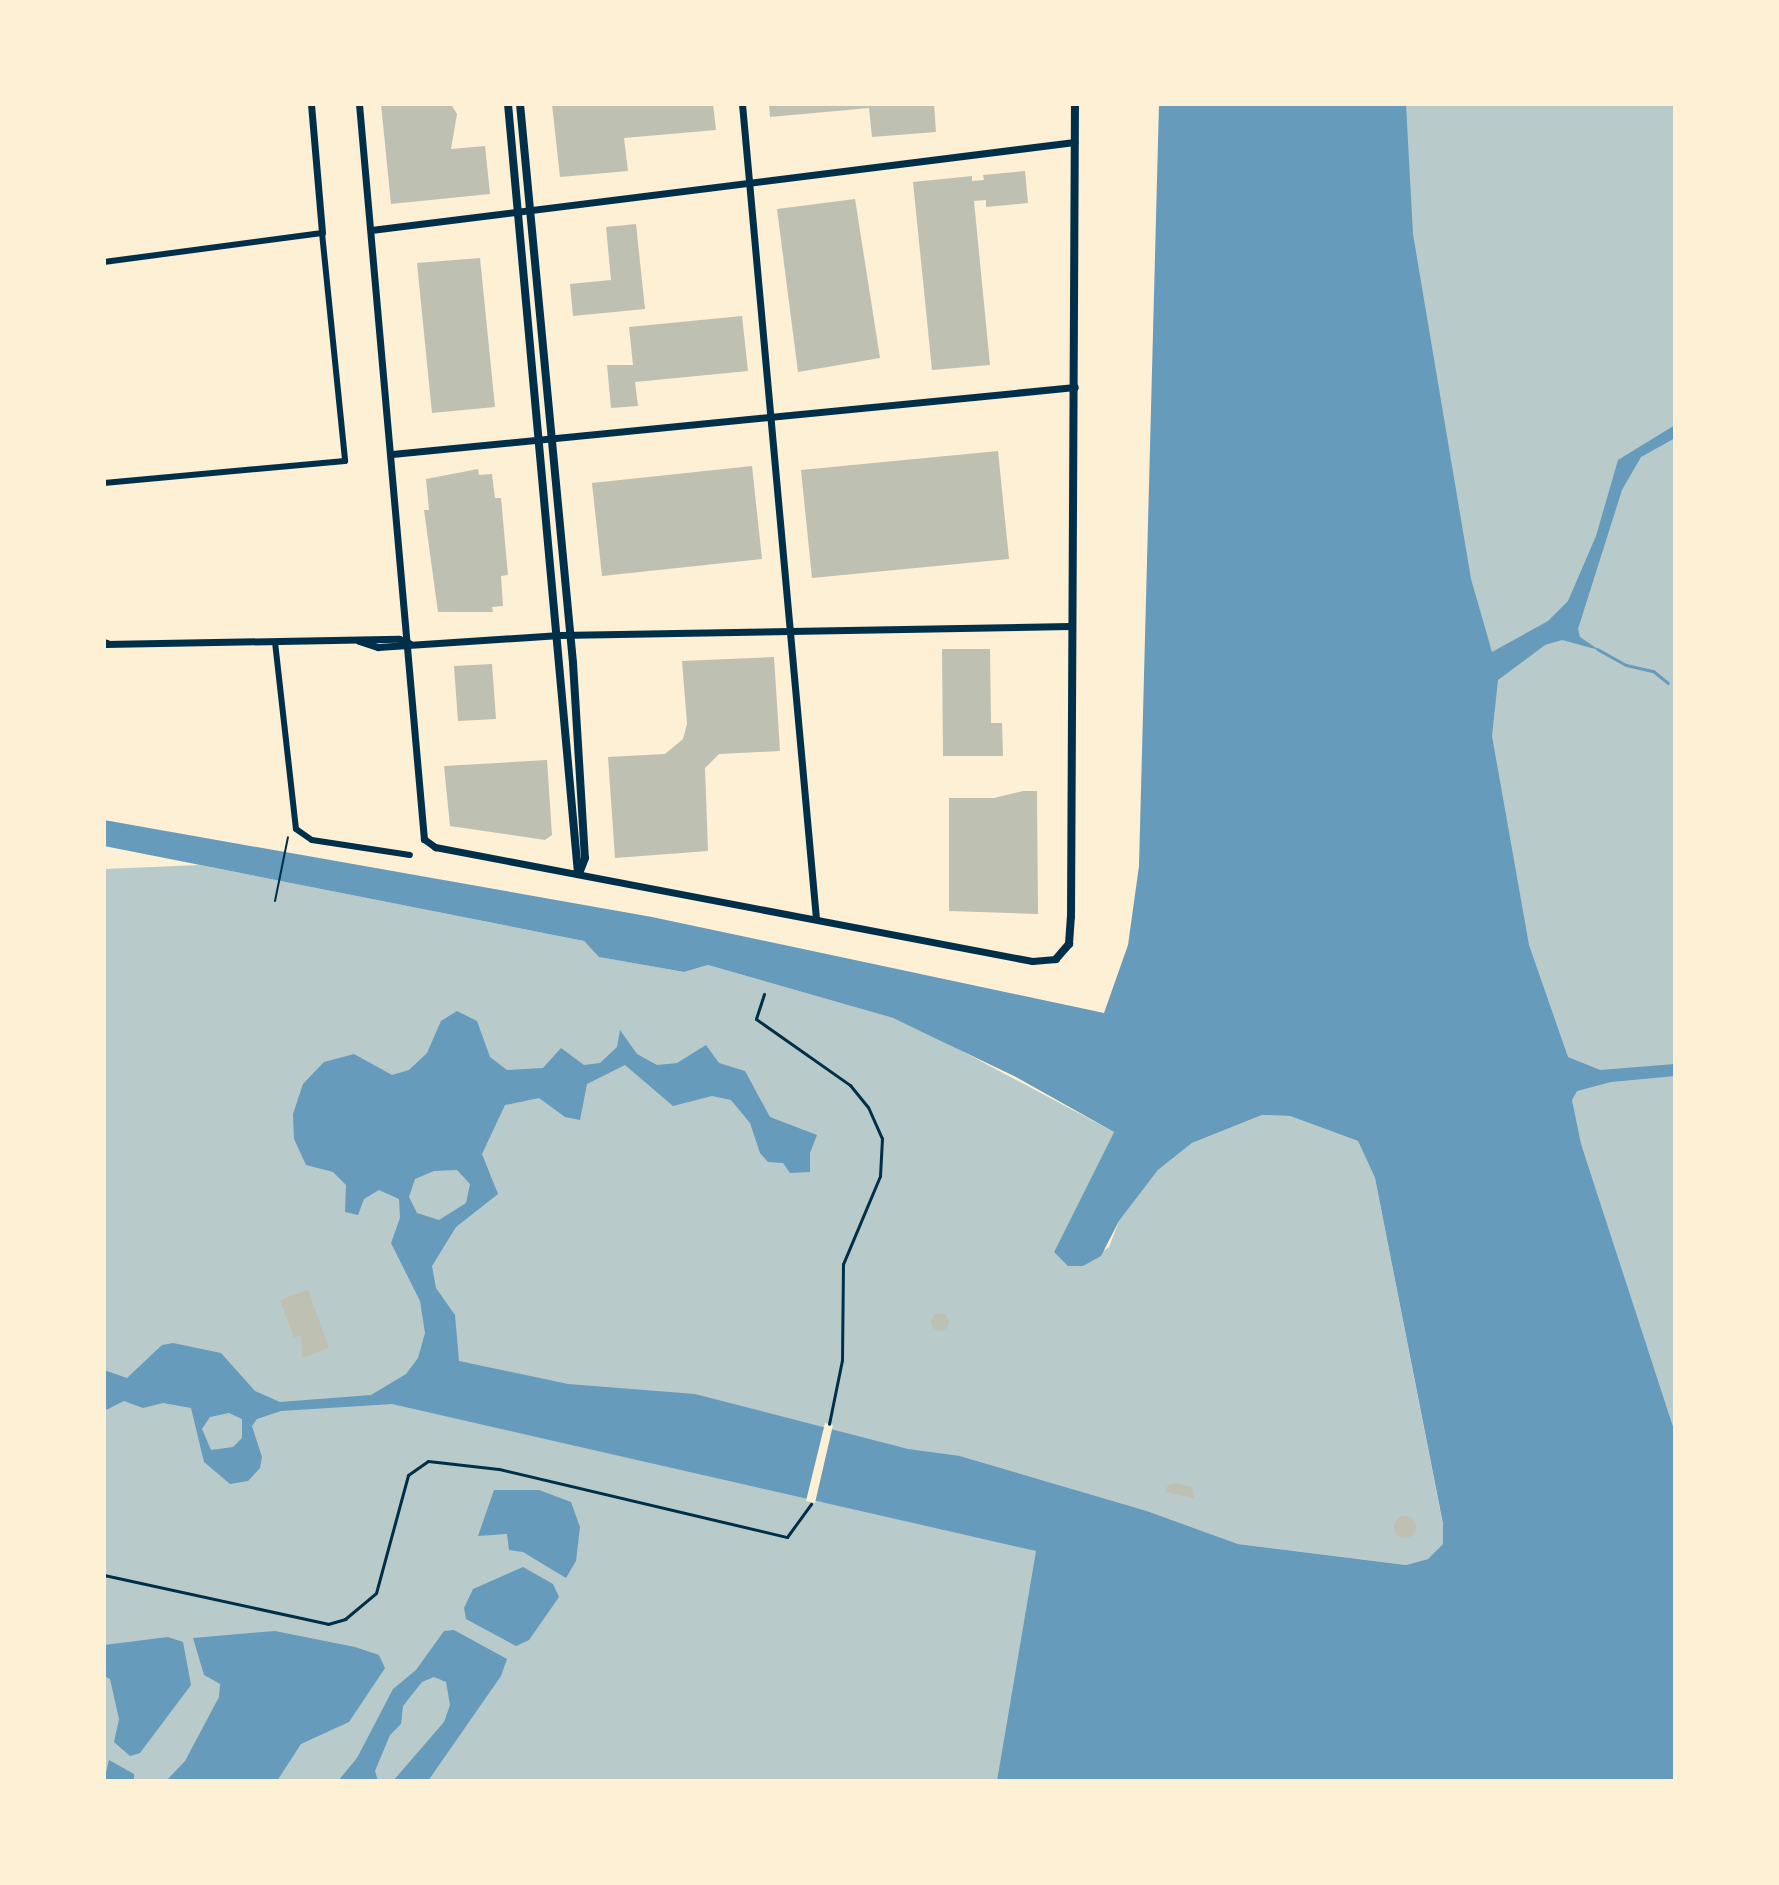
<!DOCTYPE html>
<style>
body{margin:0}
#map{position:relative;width:1779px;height:1885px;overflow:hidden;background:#fdf0d5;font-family:"Alegreya Sans",sans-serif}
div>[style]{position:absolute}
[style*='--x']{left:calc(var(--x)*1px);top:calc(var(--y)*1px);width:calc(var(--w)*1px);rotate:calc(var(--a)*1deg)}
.green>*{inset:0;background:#b9caca}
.water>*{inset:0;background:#669bbc}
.pier>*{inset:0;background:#fdf0d5}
.stream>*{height:3px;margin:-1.5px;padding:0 1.5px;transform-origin:1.5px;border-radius:1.5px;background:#669bbc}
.building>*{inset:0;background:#bec0b2}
.round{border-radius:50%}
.path>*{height:2px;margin:-1px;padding:0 1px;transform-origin:1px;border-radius:1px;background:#003049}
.service>*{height:3px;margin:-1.5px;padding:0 1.5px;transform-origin:1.5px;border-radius:1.5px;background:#003049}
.minor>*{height:6px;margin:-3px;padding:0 3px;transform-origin:3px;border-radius:3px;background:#003049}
.tertiary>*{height:7px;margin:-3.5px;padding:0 3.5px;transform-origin:3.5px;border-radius:3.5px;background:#003049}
.secondary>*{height:8px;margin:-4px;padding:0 4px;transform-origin:4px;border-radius:4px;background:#003049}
span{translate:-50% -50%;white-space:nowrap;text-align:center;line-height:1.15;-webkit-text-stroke:8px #fdf0d5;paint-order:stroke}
.frame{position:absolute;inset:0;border:106px solid #fdf0d5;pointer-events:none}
</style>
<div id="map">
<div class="green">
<i style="clip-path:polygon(1329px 104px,1675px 104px,1675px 1781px)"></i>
<i style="clip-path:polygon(200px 865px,584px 941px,600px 957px,684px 972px,708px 965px,893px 1018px,943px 1041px,1114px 1132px,1054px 1252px,1083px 1266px,1109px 1247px,1119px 1221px,1158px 1170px,1192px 1143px,1262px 1115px,1290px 1116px,1358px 1141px,1375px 1178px,1447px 1546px,1428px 1559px,1406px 1565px,1238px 1544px,1147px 1511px,960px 1456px,905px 1519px,1036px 1551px,1414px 1781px,104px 1781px,104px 869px)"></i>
</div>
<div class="water">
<i style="clip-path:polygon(evenodd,1159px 104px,1406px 104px,1413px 234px,1471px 579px,1492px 652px,1548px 621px,1568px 601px,1596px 536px,1618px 460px,1675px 425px,1675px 438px,1641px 457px,1622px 490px,1578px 629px,1580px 637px,1599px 650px,1562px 640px,1545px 645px,1498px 680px,1492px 736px,1529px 945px,1568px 1057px,1600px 1070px,1675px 1064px,1675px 1076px,1611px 1082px,1577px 1091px,1572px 1100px,1581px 1144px,1675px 1433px,1675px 1781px,997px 1781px,1036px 1551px,392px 1404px,281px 1411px,257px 1419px,252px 1426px,262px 1457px,260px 1468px,248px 1481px,230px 1484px,204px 1462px,191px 1408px,163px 1403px,143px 1408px,124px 1401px,104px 1411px,104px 1370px,127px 1378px,162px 1345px,173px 1343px,221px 1353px,255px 1391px,280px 1402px,371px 1395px,406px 1374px,418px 1358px,425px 1333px,420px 1301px,391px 1243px,400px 1218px,399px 1199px,379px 1190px,364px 1199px,358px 1215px,345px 1212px,346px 1185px,333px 1172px,306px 1165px,294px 1139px,293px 1114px,303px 1084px,324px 1062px,354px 1054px,392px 1075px,409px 1070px,427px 1053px,441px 1021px,457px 1011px,477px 1021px,490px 1057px,507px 1070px,543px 1068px,561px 1048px,584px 1065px,600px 1063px,617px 1047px,620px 1030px,637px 1054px,657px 1065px,677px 1063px,706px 1045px,719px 1063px,745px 1071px,770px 1117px,817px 1135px,810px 1153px,810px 1172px,790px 1173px,783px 1163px,768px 1162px,760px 1153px,750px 1123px,731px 1100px,712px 1096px,673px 1106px,625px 1065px,587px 1084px,580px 1120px,565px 1117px,539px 1098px,505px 1105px,482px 1154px,498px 1194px,456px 1227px,432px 1266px,436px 1288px,455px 1315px,459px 1361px,568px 1384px,695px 1394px,908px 1449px,960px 1456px,1147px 1511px,1238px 1544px,1406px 1565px,1428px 1559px,1443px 1544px,1443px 1524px,1375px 1178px,1358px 1141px,1290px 1116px,1262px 1115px,1192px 1143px,1158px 1170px,1119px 1221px,1101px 1256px,1083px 1266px,1068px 1266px,1054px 1252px,1114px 1132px,1014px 1076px,893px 1018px,708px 965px,684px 972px,599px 957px,584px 941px,104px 846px,104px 820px,652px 917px,1104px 1013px,1128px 945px,1139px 866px,1159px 104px,457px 1170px,470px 1184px,466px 1203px,439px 1220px,417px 1213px,409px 1197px,415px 1179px,434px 1171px,457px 1170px,1159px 104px,229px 1413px,242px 1419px,242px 1438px,233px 1447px,211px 1450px,202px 1429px,210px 1417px,229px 1413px)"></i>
<i style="clip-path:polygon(494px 1490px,539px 1490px,571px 1502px,580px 1527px,576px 1561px,566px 1578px,523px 1552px,509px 1550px,507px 1534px,478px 1536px)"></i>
<i style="clip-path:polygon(523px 1567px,553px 1584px,559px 1597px,529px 1640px,516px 1646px,466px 1619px,464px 1608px,473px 1589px)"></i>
<i style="clip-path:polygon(454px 1630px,507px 1659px,501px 1676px,428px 1781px,393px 1781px,444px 1722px,450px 1705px,446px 1682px,434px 1677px,422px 1682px,403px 1706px,401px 1724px,390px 1735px,375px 1771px,378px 1781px,338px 1781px,357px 1758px,393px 1689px,416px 1670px,444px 1631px)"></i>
<i style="clip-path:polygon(275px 1631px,355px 1647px,379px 1655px,385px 1668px,349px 1722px,301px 1744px,277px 1781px,166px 1781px,185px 1761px,219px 1697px,220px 1684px,204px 1675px,193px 1638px)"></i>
<i style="clip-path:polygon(168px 1637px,183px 1642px,191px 1685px,140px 1753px,130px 1756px,114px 1742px,119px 1719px,110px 1679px,104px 1676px,104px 1645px)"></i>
<i style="clip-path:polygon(109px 1760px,134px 1774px,134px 1781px,104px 1781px)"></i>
</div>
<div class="pier">
<i style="clip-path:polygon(825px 1423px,833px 1425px,815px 1503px,806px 1501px)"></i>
</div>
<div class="stream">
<i style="--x:1597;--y:649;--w:33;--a:29"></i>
<i style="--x:1626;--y:665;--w:28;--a:13"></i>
<i style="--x:1653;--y:671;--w:19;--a:39"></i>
</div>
<div class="building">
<i style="clip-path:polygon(381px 104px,451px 104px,457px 114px,451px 149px,485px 146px,490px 194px,391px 204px)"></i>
<i style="clip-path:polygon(552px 104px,713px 104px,716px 130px,624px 138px,628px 171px,560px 177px)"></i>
<i style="clip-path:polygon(769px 104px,934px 104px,936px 132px,872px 137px,869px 108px,770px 117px)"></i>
<i style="clip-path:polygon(1025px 171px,1028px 203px,986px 207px,986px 200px,974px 201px,990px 365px,932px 370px,913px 182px,972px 176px,972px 181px,984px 180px,983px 175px)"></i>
<i style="clip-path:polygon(855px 199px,880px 358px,798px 372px,777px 209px)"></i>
<i style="clip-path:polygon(636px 224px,645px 309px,573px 316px,570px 284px,611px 280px,606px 227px)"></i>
<i style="clip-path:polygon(480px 258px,495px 407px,432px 413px,417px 263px)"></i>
<i style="clip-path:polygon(742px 316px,748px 371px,635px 382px,638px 406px,611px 408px,607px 365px,633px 365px,629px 327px)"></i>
<i style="clip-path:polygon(998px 451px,1009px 559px,812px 578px,801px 470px)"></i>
<i style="clip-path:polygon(752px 466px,762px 559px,602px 576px,592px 483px)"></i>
<i style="clip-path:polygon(478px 469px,479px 475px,492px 474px,495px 498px,501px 498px,508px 575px,501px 576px,503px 606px,492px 607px,493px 612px,438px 612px,424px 510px,429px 510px,426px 479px)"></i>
<i style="clip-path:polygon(942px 649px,990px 649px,991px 723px,1002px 723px,1003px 756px,943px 756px)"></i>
<i style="clip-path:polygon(774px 657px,780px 751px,719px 754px,705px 768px,708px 851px,615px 858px,608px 757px,665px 754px,683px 739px,687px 724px,682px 661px)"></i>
<i style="clip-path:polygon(492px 664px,496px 719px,458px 721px,454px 666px)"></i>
<i style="clip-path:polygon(547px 760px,552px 835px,545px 840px,450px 826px,444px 766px)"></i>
<i style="clip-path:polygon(1023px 791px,1037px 791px,1038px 914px,949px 911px,949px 798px,994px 798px)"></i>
<i style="clip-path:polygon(308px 1290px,329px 1348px,302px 1358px,301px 1335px,294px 1338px,280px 1300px)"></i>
<i class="round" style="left:931px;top:1313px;width:18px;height:18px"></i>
<i style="clip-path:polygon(1177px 1483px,1192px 1487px,1194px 1498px,1165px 1492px,1168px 1485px)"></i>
<i class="round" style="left:1394px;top:1516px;width:22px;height:22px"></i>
</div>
<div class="path">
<i style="--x:275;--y:901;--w:65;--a:-78.5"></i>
</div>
<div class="service">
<i style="--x:764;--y:994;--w:26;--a:108"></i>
<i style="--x:756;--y:1019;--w:115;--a:35.1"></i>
<i style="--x:850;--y:1085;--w:28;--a:51"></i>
<i style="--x:868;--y:1107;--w:34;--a:66"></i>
<i style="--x:882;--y:1138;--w:38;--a:93"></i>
<i style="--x:880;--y:1176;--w:95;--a:112.8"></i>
<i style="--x:843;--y:1264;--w:96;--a:90.6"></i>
<i style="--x:842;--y:1360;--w:65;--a:101.5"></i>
<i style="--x:104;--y:1575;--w:229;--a:12.3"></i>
<i style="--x:328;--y:1624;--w:18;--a:-16"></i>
<i style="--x:345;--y:1619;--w:40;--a:-40"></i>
<i style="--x:376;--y:1593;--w:122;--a:-74.8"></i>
<i style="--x:408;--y:1475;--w:24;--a:-35"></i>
<i style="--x:428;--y:1461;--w:71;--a:6.4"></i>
<i style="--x:499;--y:1469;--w:296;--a:13.3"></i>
<i style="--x:787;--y:1537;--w:41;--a:-54"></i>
</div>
<div class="minor">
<i style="--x:104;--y:262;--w:220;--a:-7.6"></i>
<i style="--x:322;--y:233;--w:229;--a:84.2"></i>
<i style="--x:345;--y:461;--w:242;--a:174.8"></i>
<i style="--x:275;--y:642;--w:188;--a:83.6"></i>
<i style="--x:296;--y:829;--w:19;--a:35"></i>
<i style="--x:312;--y:840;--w:99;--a:8.7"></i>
</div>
<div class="tertiary">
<i style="--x:311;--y:104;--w:129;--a:85.1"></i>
<i style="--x:359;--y:104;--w:738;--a:84.95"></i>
<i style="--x:424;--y:839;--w:14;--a:36"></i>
<i style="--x:435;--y:847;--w:608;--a:10.81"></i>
<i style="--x:1032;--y:961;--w:24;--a:-5"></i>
<i style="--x:742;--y:104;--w:817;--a:84.81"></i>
<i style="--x:371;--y:230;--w:709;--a:-7.13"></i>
<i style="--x:392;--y:454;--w:686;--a:-5.6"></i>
<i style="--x:359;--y:641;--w:20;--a:18"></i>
<i style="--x:378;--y:647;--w:182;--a:-3.8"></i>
<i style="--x:560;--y:635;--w:510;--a:-1.01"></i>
<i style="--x:105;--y:644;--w:294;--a:-1"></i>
<i style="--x:399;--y:639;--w:11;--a:22"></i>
</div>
<div class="secondary">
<i style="--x:508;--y:104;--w:772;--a:84.8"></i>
<i style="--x:520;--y:104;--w:562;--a:84.58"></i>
<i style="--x:573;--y:663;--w:195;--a:86.5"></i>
<i style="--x:585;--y:858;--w:17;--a:111"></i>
<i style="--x:104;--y:643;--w:3;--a:18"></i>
<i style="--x:1056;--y:959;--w:20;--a:-49"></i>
<i style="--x:1069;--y:944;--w:27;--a:-86"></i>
<i style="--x:1071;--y:917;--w:813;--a:-89.72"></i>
</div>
<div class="frame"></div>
</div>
